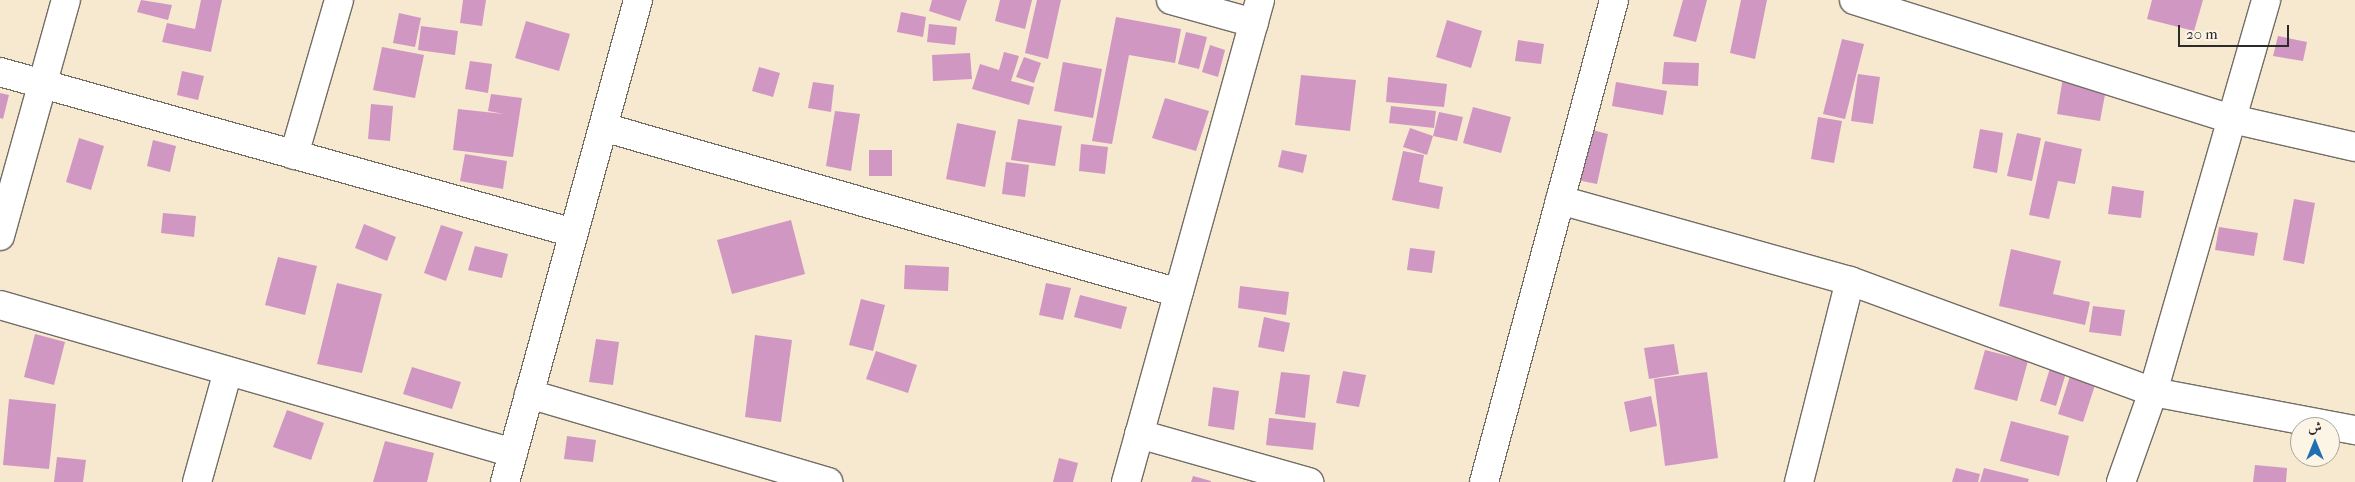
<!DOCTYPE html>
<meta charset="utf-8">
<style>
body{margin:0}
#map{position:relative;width:2355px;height:482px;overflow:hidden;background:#f7e8d0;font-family:"IM FELL French Canon",Amiri,serif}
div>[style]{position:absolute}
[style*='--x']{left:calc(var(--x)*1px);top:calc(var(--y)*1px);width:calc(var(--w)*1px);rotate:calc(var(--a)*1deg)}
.building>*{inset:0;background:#d097c3}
.roads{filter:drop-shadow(1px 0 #726d65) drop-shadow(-1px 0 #726d65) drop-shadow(0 1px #726d65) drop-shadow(0 -1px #726d65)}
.street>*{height:28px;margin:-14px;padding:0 14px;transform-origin:14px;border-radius:14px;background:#fff}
.secondary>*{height:28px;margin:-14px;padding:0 14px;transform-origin:14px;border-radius:14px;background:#fff}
span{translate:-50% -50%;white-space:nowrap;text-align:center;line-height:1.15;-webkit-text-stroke:4.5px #fcf5e5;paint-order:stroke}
.north{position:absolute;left:2290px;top:417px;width:50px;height:50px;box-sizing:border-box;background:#fcf5e5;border:1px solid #a8a49b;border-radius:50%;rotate:0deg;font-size:14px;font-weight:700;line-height:20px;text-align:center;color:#2b2b2b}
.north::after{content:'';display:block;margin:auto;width:18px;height:22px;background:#1f6fb2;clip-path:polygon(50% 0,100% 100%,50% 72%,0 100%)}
.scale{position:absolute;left:2178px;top:25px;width:111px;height:22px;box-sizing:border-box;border:2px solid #2b2b2b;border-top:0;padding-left:6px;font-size:15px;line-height:18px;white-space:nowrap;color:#2b2b2b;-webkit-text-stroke:4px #fcf5e5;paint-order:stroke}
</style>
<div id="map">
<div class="building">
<i style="clip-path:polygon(141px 0,172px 5px,168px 20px,137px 12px)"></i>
<i style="clip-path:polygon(201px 0,222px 0,211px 52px,162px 42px,167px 23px,195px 29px)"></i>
<i style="clip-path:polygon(463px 0,486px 0,482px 26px,460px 23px)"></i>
<i style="clip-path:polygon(932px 0,967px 0,960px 21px,929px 11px)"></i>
<i style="clip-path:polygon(1000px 0,1032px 0,1025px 29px,995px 21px)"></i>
<i style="clip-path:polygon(1037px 0,1061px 0,1048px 59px,1025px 53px)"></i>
<i style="clip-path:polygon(1683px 0,1707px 0,1696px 42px,1673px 36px)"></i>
<i style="clip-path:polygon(1741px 0,1767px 0,1755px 59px,1730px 53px)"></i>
<i style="clip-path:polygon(2152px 0,2203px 0,2194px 31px,2147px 19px)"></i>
<i style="clip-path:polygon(901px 12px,926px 17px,923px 37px,897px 32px)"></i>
<i style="clip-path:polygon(399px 13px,421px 18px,415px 47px,393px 43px)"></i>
<i style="clip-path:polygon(1116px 17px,1181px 29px,1175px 63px,1129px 55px,1112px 144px,1092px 141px)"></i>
<i style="clip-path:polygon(1447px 20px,1482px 31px,1471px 68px,1436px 57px)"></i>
<i style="clip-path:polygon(526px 21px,570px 34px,559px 71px,515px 58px)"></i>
<i style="clip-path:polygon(929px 24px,957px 27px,955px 45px,927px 42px)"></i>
<i style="clip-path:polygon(421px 26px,458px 31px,455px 55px,418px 50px)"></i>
<i style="clip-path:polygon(1186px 32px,1207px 37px,1199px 69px,1178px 64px)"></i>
<i style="clip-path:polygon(2278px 36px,2307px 42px,2303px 61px,2273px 56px)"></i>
<i style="clip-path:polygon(1842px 39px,1864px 44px,1845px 119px,1823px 114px)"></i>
<i style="clip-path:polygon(1518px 40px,1544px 44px,1541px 64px,1515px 61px)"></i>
<i style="clip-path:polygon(1210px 45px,1225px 50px,1218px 77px,1202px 72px)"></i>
<i style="clip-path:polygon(382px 47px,424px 55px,415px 98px,373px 90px)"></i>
<i style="clip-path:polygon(1004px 52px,1019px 56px,1011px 81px,1034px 87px,1029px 105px,972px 89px,980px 64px,999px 70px)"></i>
<i style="clip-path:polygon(970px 53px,972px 79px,933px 81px,932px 55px)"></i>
<i style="clip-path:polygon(1024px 57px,1041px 63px,1034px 83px,1016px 77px)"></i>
<i style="clip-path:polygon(470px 61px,492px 64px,488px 93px,465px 89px)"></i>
<i style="clip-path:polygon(1063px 62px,1102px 69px,1093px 118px,1054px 111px)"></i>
<i style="clip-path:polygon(1664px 62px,1699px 63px,1698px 86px,1662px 84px)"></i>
<i style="clip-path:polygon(759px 67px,780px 73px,773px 97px,752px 91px)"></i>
<i style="clip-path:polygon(182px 71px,204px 76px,198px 100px,177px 95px)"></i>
<i style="clip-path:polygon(1858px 74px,1880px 77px,1873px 124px,1851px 121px)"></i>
<i style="clip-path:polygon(1301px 75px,1356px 80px,1350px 131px,1295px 125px)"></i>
<i style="clip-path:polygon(1388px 77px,1447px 84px,1444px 107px,1386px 102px)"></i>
<i style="clip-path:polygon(2063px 77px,2107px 84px,2100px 121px,2057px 114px)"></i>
<i style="clip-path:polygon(813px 82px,834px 85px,831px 112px,808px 108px)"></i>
<i style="clip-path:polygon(1616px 82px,1667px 91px,1663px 115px,1612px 106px)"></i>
<i style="clip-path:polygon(0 93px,9px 95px,3px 119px,0 118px)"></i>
<i style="clip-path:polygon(491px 94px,522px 98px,513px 157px,453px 150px,458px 109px,504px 114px,488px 111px)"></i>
<i style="clip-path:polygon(1165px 98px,1209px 111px,1196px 151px,1152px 138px)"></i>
<i style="clip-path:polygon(371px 104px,393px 106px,390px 141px,368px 139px)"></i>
<i style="clip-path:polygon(1391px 106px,1436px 111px,1434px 128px,1389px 123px)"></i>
<i style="clip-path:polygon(1473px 107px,1511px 117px,1501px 153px,1463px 143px)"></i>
<i style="clip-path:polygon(835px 111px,860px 114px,851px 171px,826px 166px)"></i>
<i style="clip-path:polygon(1439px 112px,1463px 117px,1457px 141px,1433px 136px)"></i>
<i style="clip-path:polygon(1818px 117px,1842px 121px,1834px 163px,1811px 159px)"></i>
<i style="clip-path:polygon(1018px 119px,1062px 126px,1055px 166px,1011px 160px)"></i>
<i style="clip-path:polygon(957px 123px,996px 131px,985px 187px,946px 179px)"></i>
<i style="clip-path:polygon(1410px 128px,1433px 136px,1427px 155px,1403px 147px)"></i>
<i style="clip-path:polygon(1584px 128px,1608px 134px,1597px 184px,1572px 179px)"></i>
<i style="clip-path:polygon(1980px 129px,2003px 133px,1997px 173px,1973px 168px)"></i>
<i style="clip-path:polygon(2017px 133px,2041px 138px,2032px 181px,2007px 176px)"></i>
<i style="clip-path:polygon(79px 138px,104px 146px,91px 190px,66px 182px)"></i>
<i style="clip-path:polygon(153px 140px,176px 146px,170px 172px,147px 166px)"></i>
<i style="clip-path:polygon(2045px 141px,2082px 149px,2075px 184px,2058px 181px,2049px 219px,2029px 215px)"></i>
<i style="clip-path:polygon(1081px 144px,1108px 147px,1105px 174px,1079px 171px)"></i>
<i style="clip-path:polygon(869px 150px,892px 150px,892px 176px,869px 176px)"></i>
<i style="clip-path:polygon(1282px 150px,1307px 155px,1303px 173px,1278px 167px)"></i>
<i style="clip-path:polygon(1403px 151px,1424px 155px,1419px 182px,1443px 187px,1439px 209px,1392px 200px)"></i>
<i style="clip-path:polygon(465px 154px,507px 161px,503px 189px,460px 181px)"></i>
<i style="clip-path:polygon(1006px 162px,1029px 165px,1025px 197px,1002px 194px)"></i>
<i style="clip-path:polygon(2112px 186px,2144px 191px,2141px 218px,2108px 214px)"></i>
<i style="clip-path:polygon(2294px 199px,2315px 203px,2304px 264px,2283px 260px)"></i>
<i style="clip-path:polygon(163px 213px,196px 216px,194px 237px,161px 233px)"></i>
<i style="clip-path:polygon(791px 220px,805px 274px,732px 294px,717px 240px)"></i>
<i style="clip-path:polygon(364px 224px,396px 237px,387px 261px,355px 248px)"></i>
<i style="clip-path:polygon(441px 225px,463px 232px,446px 281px,424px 273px)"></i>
<i style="clip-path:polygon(2219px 227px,2258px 233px,2254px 256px,2215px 250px)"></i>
<i style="clip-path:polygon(475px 246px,508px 254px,502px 278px,468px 270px)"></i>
<i style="clip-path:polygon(1410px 248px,1435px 251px,1432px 273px,1407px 270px)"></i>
<i style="clip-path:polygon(2011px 249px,2061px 261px,2053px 294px,2090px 302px,2085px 325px,1999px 306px)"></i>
<i style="clip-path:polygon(278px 257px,317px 266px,305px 315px,265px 305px)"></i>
<i style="clip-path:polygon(905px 265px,949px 267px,948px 291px,904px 289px)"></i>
<i style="clip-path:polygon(337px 283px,382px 294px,362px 373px,317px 364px)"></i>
<i style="clip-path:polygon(1046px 283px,1071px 288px,1063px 320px,1039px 315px)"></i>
<i style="clip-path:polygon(1240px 286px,1289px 292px,1286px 315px,1238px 308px)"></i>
<i style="clip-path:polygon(1080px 295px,1127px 307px,1121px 329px,1074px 317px)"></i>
<i style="clip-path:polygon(861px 299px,885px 305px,873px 351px,849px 345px)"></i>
<i style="clip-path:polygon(2093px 306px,2125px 310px,2121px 336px,2089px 332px)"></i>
<i style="clip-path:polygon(1264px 317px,1290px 323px,1284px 352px,1258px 347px)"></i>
<i style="clip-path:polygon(35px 334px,65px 342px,54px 385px,24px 377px)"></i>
<i style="clip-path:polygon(755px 335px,792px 340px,781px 422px,745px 417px)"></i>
<i style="clip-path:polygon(596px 339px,619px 342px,613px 385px,589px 382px)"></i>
<i style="clip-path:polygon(1674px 344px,1679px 374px,1649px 379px,1644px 348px)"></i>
<i style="clip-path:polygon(1985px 350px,2028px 361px,2017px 401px,1974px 389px)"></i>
<i style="clip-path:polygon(876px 351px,917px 365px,908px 393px,866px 379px)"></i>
<i style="clip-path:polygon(412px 367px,461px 382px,452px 409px,403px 394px)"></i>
<i style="clip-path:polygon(2050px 368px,2066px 373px,2056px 406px,2040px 401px)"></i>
<i style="clip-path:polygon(1343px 371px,1366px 375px,1359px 407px,1336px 403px)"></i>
<i style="clip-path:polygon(1281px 372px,1310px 375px,1305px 418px,1275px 414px)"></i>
<i style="clip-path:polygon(1707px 372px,1718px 458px,1665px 466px,1654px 379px)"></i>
<i style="clip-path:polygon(2071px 373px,2096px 382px,2083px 422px,2058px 414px)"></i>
<i style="clip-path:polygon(1213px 387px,1239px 391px,1234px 430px,1208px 426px)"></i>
<i style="clip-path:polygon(1651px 396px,1657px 426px,1630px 432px,1624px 402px)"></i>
<i style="clip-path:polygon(9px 399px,56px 404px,49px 469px,3px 465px)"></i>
<i style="clip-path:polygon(287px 410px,324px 423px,311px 460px,273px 447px)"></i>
<i style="clip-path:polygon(1269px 418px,1316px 423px,1313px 450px,1266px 445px)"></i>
<i style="clip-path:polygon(2011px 421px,2069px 436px,2059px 476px,2000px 461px)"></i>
<i style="clip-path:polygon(567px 436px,596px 440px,593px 462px,564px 459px)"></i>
<i style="clip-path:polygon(385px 441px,434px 453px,427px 482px,373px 482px)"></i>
<i style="clip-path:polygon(57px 457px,86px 460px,83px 482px,54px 482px)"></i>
<i style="clip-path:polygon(1059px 458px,1078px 463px,1073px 482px,1053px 482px)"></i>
<i style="clip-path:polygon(2255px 465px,2287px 468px,2286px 482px,2253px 482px)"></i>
<i style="clip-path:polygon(1956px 468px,1980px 474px,1978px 482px,1952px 482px)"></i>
<i style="clip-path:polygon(1984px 468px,2029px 479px,2028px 482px,1980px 482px)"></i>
<i style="clip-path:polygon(1193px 476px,1211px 481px,1211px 482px,1191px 482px)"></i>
</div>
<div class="roads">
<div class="street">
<i style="--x:1171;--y:0;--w:86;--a:15.5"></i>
<i style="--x:1854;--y:0;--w:396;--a:17.5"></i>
<i style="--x:2232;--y:119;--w:126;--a:12.8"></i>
<i style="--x:0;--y:72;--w:596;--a:15.67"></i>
<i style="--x:603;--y:127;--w:599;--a:16.08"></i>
<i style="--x:294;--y:155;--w:161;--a:-73.8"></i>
<i style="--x:1560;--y:200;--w:301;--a:15.6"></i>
<i style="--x:1850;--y:281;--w:323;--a:20.1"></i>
<i style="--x:2153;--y:392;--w:206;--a:10.7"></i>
<i style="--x:0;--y:236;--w:245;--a:-74.4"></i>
<i style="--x:0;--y:305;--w:534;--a:16.09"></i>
<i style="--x:529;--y:394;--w:312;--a:16.4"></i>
<i style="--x:1139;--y:434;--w:177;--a:15.8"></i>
<i style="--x:197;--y:482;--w:115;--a:-74.4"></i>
<i style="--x:505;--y:482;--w:500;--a:-74.57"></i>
<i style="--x:1126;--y:482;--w:500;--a:-74.46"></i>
<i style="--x:1484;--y:482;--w:499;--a:-74.9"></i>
<i style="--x:1799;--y:482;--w:207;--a:-75.8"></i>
</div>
<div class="secondary">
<i style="--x:2121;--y:482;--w:96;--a:-70.4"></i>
<i style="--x:2153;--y:392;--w:408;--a:-73.9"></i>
</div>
</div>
<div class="north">ش</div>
<div class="scale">20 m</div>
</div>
